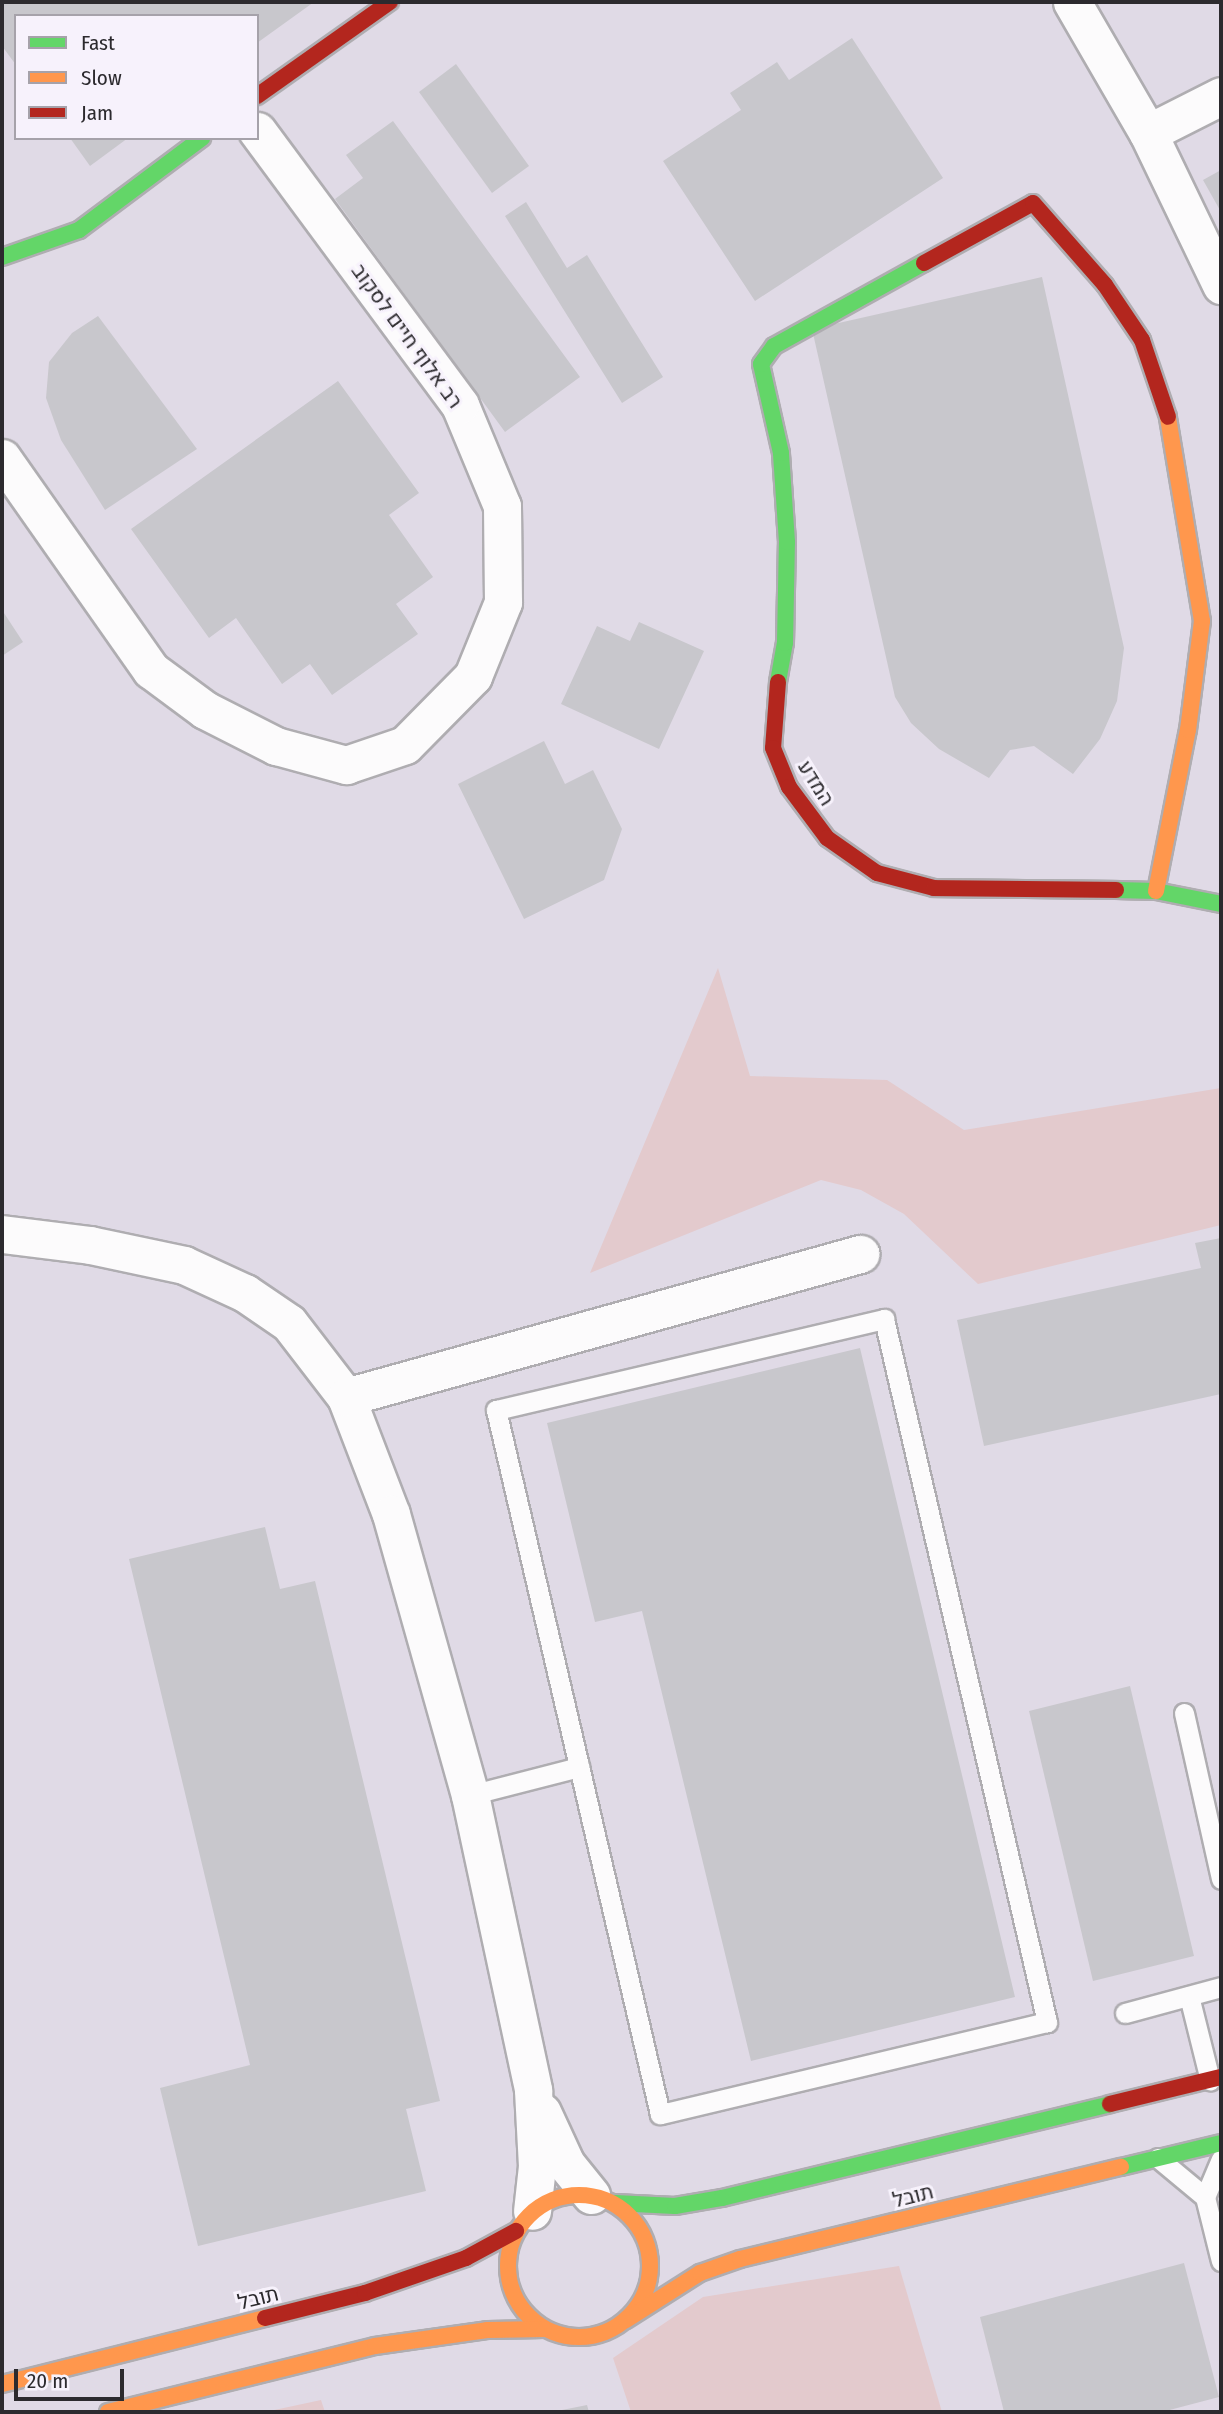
<!DOCTYPE html>
<meta charset="utf-8">
<style>
body{margin:0}
#map{position:relative;width:1223px;height:2414px;overflow:hidden;background:#eae7ed;font-family:"Fira Sans Condensed",Heebo,sans-serif}
div>[style]{position:absolute}
[style*='--x']{left:calc(var(--x)*1px);top:calc(var(--y)*1px);width:calc(var(--w)*1px);rotate:calc(var(--a)*1deg)}
.built>*{inset:0;background:#e0dae6}
.green>*{inset:0;background:#e3cacd}
.building>*{inset:0;background:#c8c7cc}
.roads{filter:drop-shadow(2px 0 #afadb1) drop-shadow(-2px 0 #afadb1) drop-shadow(0 2px #afadb1) drop-shadow(0 -2px #afadb1)}
.lane>*{height:19px;margin:-9.5px;padding:0 9.5px;transform-origin:9.5px;border-radius:9.5px;background:#fcfbfc}
.street>*{height:37px;margin:-18.5px;padding:0 18.5px;transform-origin:18.5px;border-radius:18.5px;background:#fcfbfc}
.fast>*{height:16px;margin:-8px;padding:0 8px;transform-origin:8px;border-radius:8px;background:#63d668}
.slow>*{height:16px;margin:-8px;padding:0 8px;transform-origin:8px;border-radius:8px;background:#ff974d}
.slow>.ring{margin:-8px;padding:0;box-sizing:content-box;background:none;border:16px solid #ff974d;border-radius:50%}
.jam>*{height:16px;margin:-8px;padding:0 8px;transform-origin:8px;border-radius:8px;background:#b3261e}
span{translate:-50% -50%;white-space:nowrap;text-align:center;line-height:1.15;-webkit-text-stroke:6px #f7f2fc;paint-order:stroke}
.street-label{font-size:21px;color:#2c2a2e}
.frame{position:absolute;inset:0;border:4px solid #2c2a2e;pointer-events:none}
.legend{position:absolute;left:14px;top:14px;width:245px;height:126px;box-sizing:border-box;background:#f7f2fc;border:2px solid #a6a2aa;margin:0;padding:9px 12px;list-style:none;font-size:21px;color:#2c2a2e}
.legend li{display:flex;align-items:center;gap:14px;height:35px}
.legend b{width:35px;border:2px solid #a6a2aa}
.scale{position:absolute;left:14px;top:2369px;width:110px;height:32px;box-sizing:border-box;border:4px solid #2c2a2e;border-top:0;padding-left:9px;font-size:21px;line-height:24px;white-space:nowrap;color:#2c2a2e;-webkit-text-stroke:5px #f7f2fc;paint-order:stroke}
</style>
<div id="map">
<div class="built">
<i style="clip-path:polygon(evenodd,2px 2px,1221px 2px,1221px 2412px,2px 2412px,2px 2px,16px 16px,257px 16px,257px 138px,16px 138px,16px 16px)"></i>
</div>
<div class="green">
<i style="clip-path:polygon(718px 968px,750px 1076px,887px 1080px,964px 1130px,1221px 1088px,1221px 1225px,978px 1284px,904px 1214px,861px 1190px,821px 1180px,590px 1273px)"></i>
<i style="clip-path:polygon(899px 2266px,942px 2412px,631px 2412px,613px 2358px,703px 2297px)"></i>
<i style="clip-path:polygon(321px 2400px,325px 2412px,265px 2412px)"></i>
</div>
<div class="building">
<i style="clip-path:polygon(2px 2px,314px 2px,257px 43px,257px 16px,16px 16px,16px 65px,2px 46px)"></i>
<i style="clip-path:polygon(852px 38px,943px 178px,755px 301px,663px 161px,741px 110px,730px 93px,777px 62px,789px 80px)"></i>
<i style="clip-path:polygon(456px 64px,529px 166px,492px 193px,419px 92px)"></i>
<i style="clip-path:polygon(393px 121px,580px 377px,505px 432px,335px 199px,363px 178px,346px 155px)"></i>
<i style="clip-path:polygon(70px 138px,128px 138px,90px 166px)"></i>
<i style="clip-path:polygon(1221px 170px,1221px 212px,1203px 180px)"></i>
<i style="clip-path:polygon(526px 202px,567px 268px,587px 255px,663px 377px,622px 403px,505px 216px)"></i>
<i style="clip-path:polygon(1042px 277px,1124px 648px,1117px 701px,1100px 739px,1073px 774px,1034px 746px,1010px 750px,989px 778px,939px 749px,911px 723px,895px 697px,812px 329px)"></i>
<i style="clip-path:polygon(98px 316px,197px 449px,105px 510px,61px 440px,46px 398px,49px 362px,72px 333px)"></i>
<i style="clip-path:polygon(338px 381px,419px 493px,389px 515px,433px 577px,396px 604px,418px 634px,332px 695px,310px 664px,282px 684px,236px 618px,209px 638px,131px 529px)"></i>
<i style="clip-path:polygon(2px 610px,23px 642px,2px 656px)"></i>
<i style="clip-path:polygon(639px 622px,704px 651px,659px 749px,561px 704px,597px 626px,630px 641px)"></i>
<i style="clip-path:polygon(544px 741px,565px 784px,593px 770px,622px 829px,604px 880px,524px 919px,458px 784px)"></i>
<i style="clip-path:polygon(1221px 1238px,1221px 1394px,984px 1446px,957px 1320px,1201px 1268px,1195px 1243px)"></i>
<i style="clip-path:polygon(860px 1348px,1015px 1997px,751px 2061px,642px 1611px,595px 1622px,547px 1423px)"></i>
<i style="clip-path:polygon(265px 1527px,280px 1589px,315px 1581px,440px 2101px,406px 2109px,426px 2191px,198px 2246px,160px 2088px,250px 2065px,129px 1559px)"></i>
<i style="clip-path:polygon(1130px 1686px,1194px 1956px,1093px 1981px,1029px 1711px)"></i>
<i style="clip-path:polygon(1184px 2263px,1219px 2397px,1162px 2412px,1004px 2412px,980px 2317px)"></i>
<i style="clip-path:polygon(587px 2405px,589px 2412px,557px 2412px,557px 2411px)"></i>
</div>
<div class="roads">
<div class="lane">
<i style="--x:884;--y:1319;--w:722;--a:76.95"></i>
<i style="--x:1047;--y:2022;--w:398;--a:166.6"></i>
<i style="--x:660;--y:2114;--w:723;--a:-103.11"></i>
<i style="--x:496;--y:1410;--w:399;--a:-13.2"></i>
<i style="--x:1184;--y:1713;--w:170;--a:77.4"></i>
<i style="--x:470;--y:1795;--w:113;--a:-14.4"></i>
<i style="--x:1189;--y:1996;--w:87;--a:76"></i>
<i style="--x:1125;--y:2013;--w:99;--a:-15.2"></i>
<i style="--x:1158;--y:2158;--w:61;--a:39.7"></i>
<i style="--x:1205;--y:2197;--w:66;--a:76"></i>
<i style="--x:1205;--y:2197;--w:41;--a:-67.2"></i>
</div>
<div class="street">
<i style="--x:1072;--y:2;--w:151;--a:59.9"></i>
<i style="--x:1148;--y:133;--w:82;--a:-26.9"></i>
<i style="--x:1148;--y:133;--w:169;--a:64.3"></i>
<i style="--x:2;--y:458;--w:259;--a:54.9"></i>
<i style="--x:151;--y:670;--w:67;--a:36.5"></i>
<i style="--x:205;--y:710;--w:80;--a:26.9"></i>
<i style="--x:276;--y:746;--w:73;--a:15.2"></i>
<i style="--x:346;--y:765;--w:62;--a:-18.7"></i>
<i style="--x:405;--y:745;--w:97;--a:-45.4"></i>
<i style="--x:473;--y:676;--w:80;--a:-67.9"></i>
<i style="--x:503;--y:602;--w:96;--a:-90.6"></i>
<i style="--x:502;--y:506;--w:109;--a:-112.6"></i>
<i style="--x:460;--y:405;--w:341;--a:-126.5"></i>
<i style="--x:2;--y:1234;--w:89;--a:7.1"></i>
<i style="--x:90;--y:1245;--w:96;--a:12"></i>
<i style="--x:184;--y:1265;--w:67;--a:24.7"></i>
<i style="--x:245;--y:1293;--w:53;--a:34.3"></i>
<i style="--x:289;--y:1323;--w:93;--a:52.4"></i>
<i style="--x:346;--y:1397;--w:125;--a:69"></i>
<i style="--x:391;--y:1514;--w:292;--a:74.3"></i>
<i style="--x:470;--y:1795;--w:302;--a:77.9"></i>
<i style="--x:533;--y:2090;--w:76;--a:87"></i>
<i style="--x:537;--y:2166;--w:45;--a:96.3"></i>
<i style="--x:346;--y:1397;--w:534;--a:-15.55"></i>
<i style="--x:542;--y:2112;--w:57;--a:65.2"></i>
<i style="--x:566;--y:2164;--w:40;--a:51"></i>
</div>
<div class="fast">
<i style="--x:2;--y:257;--w:82;--a:-19.3"></i>
<i style="--x:79;--y:230;--w:154;--a:-36.8"></i>
<i style="--x:778;--y:682;--w:40;--a:-80"></i>
<i style="--x:785;--y:643;--w:101;--a:-88.9"></i>
<i style="--x:787;--y:542;--w:89;--a:-93.9"></i>
<i style="--x:781;--y:453;--w:91;--a:-102.7"></i>
<i style="--x:761;--y:364;--w:22;--a:-54"></i>
<i style="--x:774;--y:346;--w:171;--a:-29"></i>
<i style="--x:1116;--y:890;--w:40;--a:1.4"></i>
<i style="--x:1156;--y:891;--w:66;--a:11.3"></i>
<i style="--x:1121;--y:2167;--w:103;--a:-13.5"></i>
<i style="--x:615;--y:2203;--w:60;--a:2.9"></i>
<i style="--x:675;--y:2206;--w:48;--a:-9.7"></i>
<i style="--x:722;--y:2198;--w:399;--a:-13.6"></i>
</div>
<div class="slow">
<i style="--x:1156;--y:891;--w:164;--a:-78.8"></i>
<i style="--x:1188;--y:730;--w:110;--a:-82.7"></i>
<i style="--x:1202;--y:621;--w:207;--a:-99.5"></i>
<i class="ring" style="left:508px;top:2195px;width:126px;height:126px"></i>
<i style="--x:626;--y:2320;--w:88;--a:-32.4"></i>
<i style="--x:700;--y:2273;--w:42;--a:-19.3"></i>
<i style="--x:740;--y:2259;--w:392;--a:-13.6"></i>
<i style="--x:2;--y:2384;--w:271;--a:-14.1"></i>
<i style="--x:108;--y:2412;--w:275;--a:-13.9"></i>
<i style="--x:375;--y:2346;--w:113;--a:-8.1"></i>
<i style="--x:487;--y:2330;--w:57;--a:-1"></i>
</div>
<div class="jam">
<i style="--x:257;--y:96;--w:163;--a:-35.3"></i>
<i style="--x:924;--y:263;--w:124;--a:-28.8"></i>
<i style="--x:1033;--y:203;--w:109;--a:48.7"></i>
<i style="--x:1105;--y:285;--w:66;--a:56.1"></i>
<i style="--x:1142;--y:340;--w:81;--a:71.3"></i>
<i style="--x:778;--y:682;--w:66;--a:94.3"></i>
<i style="--x:773;--y:748;--w:42;--a:67.7"></i>
<i style="--x:789;--y:787;--w:64;--a:53.3"></i>
<i style="--x:827;--y:838;--w:61;--a:35"></i>
<i style="--x:877;--y:873;--w:59;--a:14.7"></i>
<i style="--x:934;--y:888;--w:182;--a:0.6"></i>
<i style="--x:1110;--y:2104;--w:114;--a:-13.7"></i>
<i style="--x:265;--y:2318;--w:103;--a:-14"></i>
<i style="--x:365;--y:2293;--w:107;--a:-19.1"></i>
<i style="--x:466;--y:2258;--w:57;--a:-28.4"></i>
</div>
</div>
<div class="street-label">
<span style="left:407px;top:336px;rotate:54deg">רב אלוף חיים לסקוב</span>
<span style="left:816px;top:783px;rotate:58deg">המדע</span>
<span style="left:913px;top:2196px;rotate:-14deg">תובל</span>
<span style="left:258px;top:2298px;rotate:-14deg">תובל</span>
</div>
<div class="frame"></div>
<ul class="legend">
<li><b style="height:9px;background:#63d668"></b>Fast</li>
<li><b style="height:9px;background:#ff974d"></b>Slow</li>
<li><b style="height:9px;background:#b3261e"></b>Jam</li>
</ul>
<div class="scale">20 m</div>
</div>
